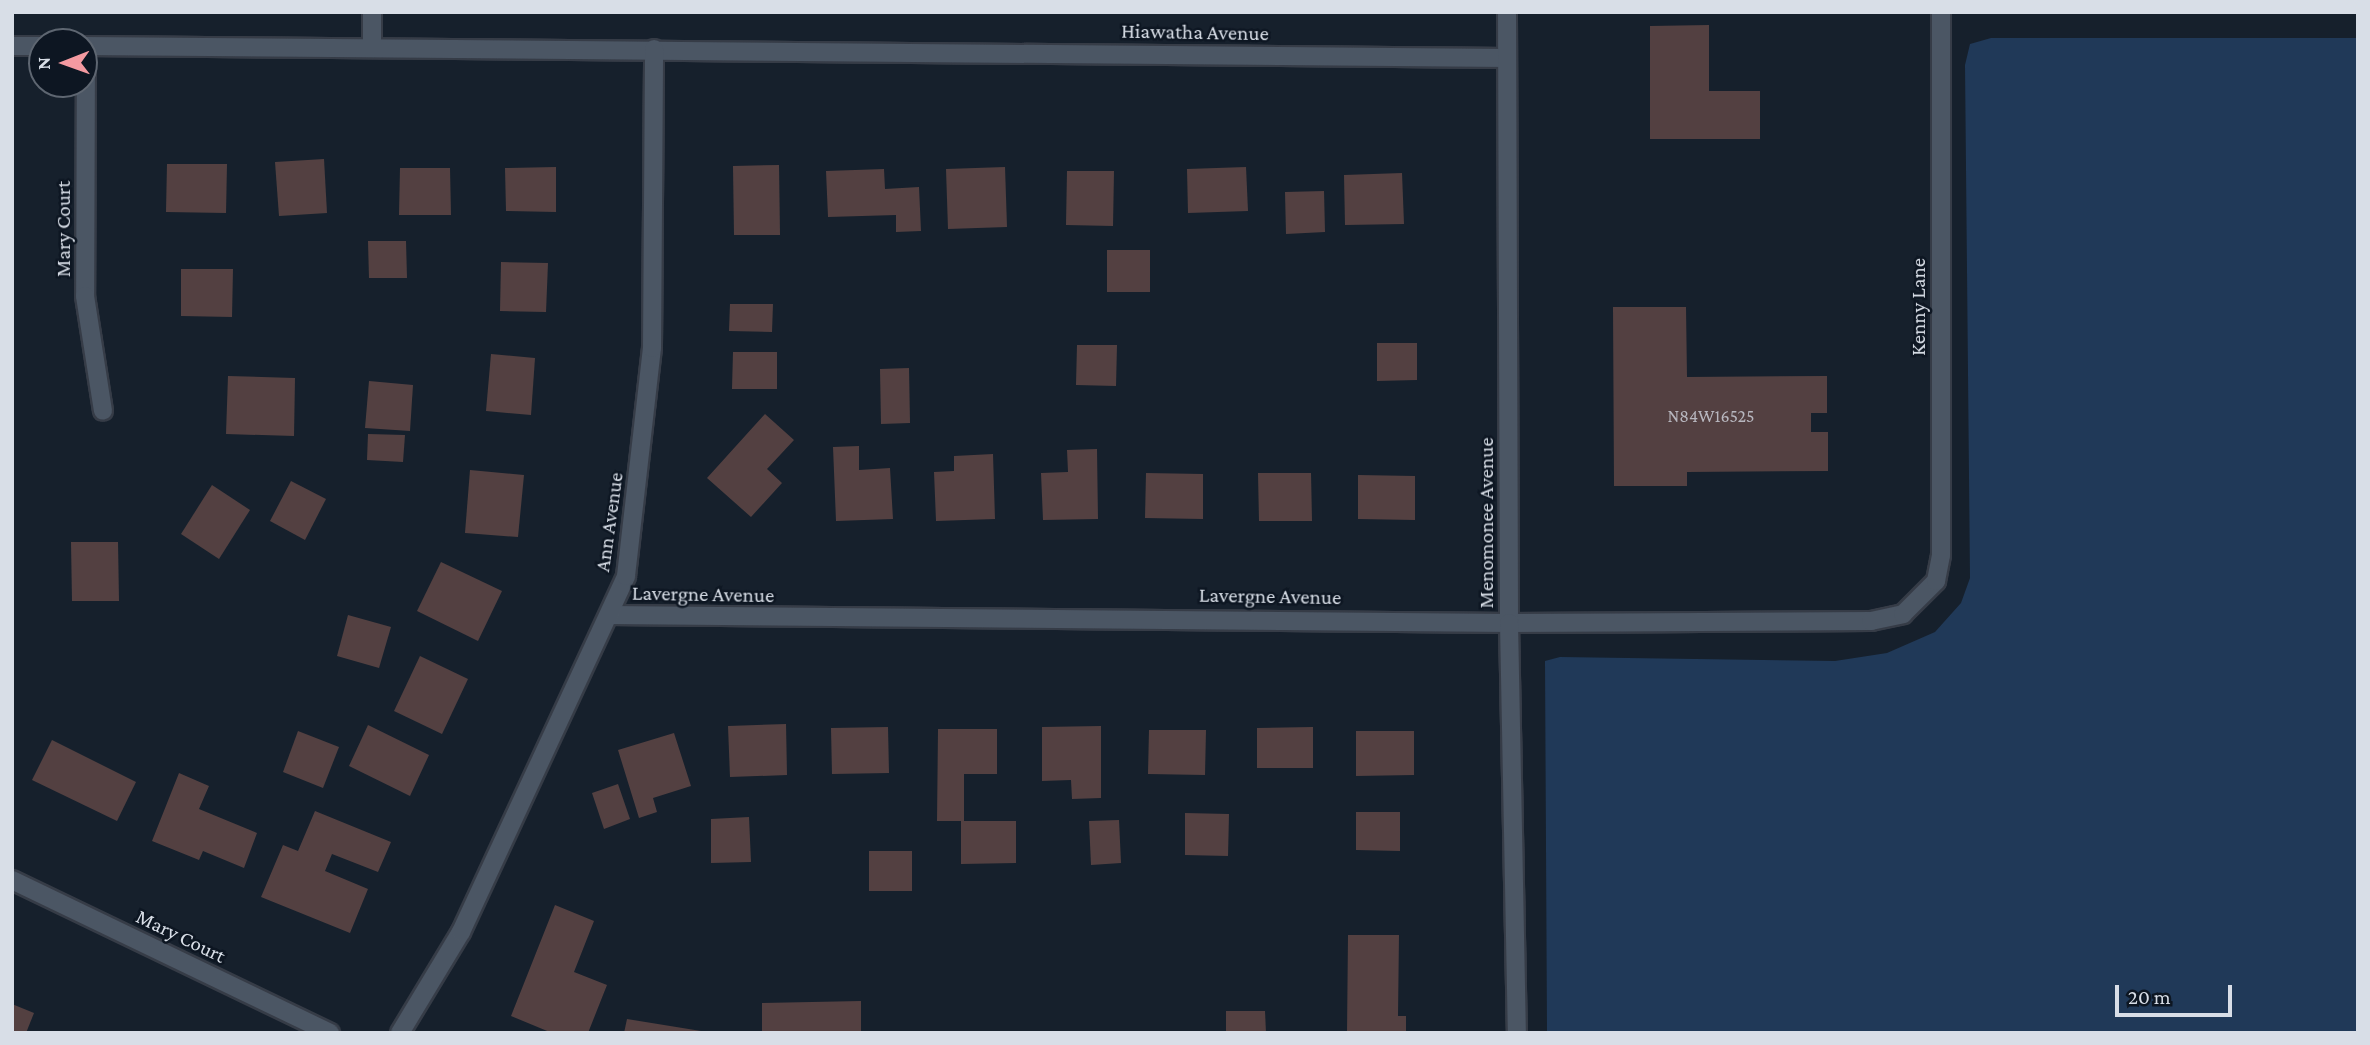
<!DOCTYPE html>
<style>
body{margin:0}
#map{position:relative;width:2370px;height:1045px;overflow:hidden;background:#16202c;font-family:"Crimson Pro",serif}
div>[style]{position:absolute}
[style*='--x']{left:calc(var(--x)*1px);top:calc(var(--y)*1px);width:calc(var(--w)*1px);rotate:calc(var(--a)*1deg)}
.green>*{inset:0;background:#203958}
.building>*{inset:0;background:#534041}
.roads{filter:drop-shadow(2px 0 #363c47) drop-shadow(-2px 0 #363c47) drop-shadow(0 2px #363c47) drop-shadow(0 -2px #363c47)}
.minor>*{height:18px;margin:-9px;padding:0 9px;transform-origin:9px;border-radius:9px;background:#4b5664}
.tertiary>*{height:18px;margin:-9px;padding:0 9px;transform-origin:9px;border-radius:9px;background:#4b5664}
span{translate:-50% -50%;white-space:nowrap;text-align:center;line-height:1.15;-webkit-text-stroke:5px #0d1622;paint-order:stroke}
.number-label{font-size:18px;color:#b7b6be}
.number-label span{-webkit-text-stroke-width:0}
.street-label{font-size:21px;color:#d8dee7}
.frame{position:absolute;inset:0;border:14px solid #d8dee7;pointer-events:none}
.north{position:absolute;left:28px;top:28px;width:70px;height:70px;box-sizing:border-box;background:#0d1622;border:2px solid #5e6671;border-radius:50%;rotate:269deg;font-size:19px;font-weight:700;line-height:28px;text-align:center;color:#d8dee7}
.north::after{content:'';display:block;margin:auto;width:24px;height:32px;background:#f49aa1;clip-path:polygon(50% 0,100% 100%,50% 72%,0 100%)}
.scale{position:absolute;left:2115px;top:985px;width:117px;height:32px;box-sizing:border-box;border:4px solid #d8dee7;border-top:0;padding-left:9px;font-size:21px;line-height:24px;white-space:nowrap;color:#d8dee7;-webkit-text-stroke:5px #0d1622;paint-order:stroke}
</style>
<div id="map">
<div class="green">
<i style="clip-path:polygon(1991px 38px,2358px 38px,2358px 1033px,1547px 1033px,1545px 661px,1560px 657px,1835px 661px,1887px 653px,1935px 632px,1961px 603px,1970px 578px,1965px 65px,1970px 44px)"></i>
</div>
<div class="building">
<i style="clip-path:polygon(1709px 25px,1709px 91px,1760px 91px,1760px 139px,1650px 139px,1650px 26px)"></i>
<i style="clip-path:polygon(324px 159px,327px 213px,279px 216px,275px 162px)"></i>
<i style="clip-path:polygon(167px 164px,227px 164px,226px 213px,166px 212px)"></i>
<i style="clip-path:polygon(779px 165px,780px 235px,734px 235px,733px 166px)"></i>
<i style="clip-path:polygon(556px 167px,556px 212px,506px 211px,505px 168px)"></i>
<i style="clip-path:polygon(1005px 167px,1007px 227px,948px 229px,946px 169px)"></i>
<i style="clip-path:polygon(1246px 167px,1248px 211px,1188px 213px,1187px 169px)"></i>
<i style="clip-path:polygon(400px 168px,450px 168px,451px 215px,399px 215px)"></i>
<i style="clip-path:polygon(884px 169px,885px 189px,919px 187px,921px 231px,896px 232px,896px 215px,828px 217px,826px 171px)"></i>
<i style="clip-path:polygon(1067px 171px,1114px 171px,1113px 226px,1066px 225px)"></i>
<i style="clip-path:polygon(1402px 173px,1404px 224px,1345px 225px,1344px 175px)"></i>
<i style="clip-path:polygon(1324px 191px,1325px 232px,1286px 234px,1285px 192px)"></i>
<i style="clip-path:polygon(368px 241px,406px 241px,407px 278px,369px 278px)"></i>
<i style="clip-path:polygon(1107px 250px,1150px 250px,1150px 292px,1107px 292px)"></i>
<i style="clip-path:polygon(501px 262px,548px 263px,546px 312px,500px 311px)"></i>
<i style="clip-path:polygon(181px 269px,233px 269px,232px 317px,181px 316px)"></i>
<i style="clip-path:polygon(730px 304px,773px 304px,772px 332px,729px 331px)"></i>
<i style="clip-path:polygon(1613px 307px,1686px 307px,1687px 377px,1827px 376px,1827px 413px,1811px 413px,1811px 432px,1828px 432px,1828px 471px,1687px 472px,1687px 486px,1614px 486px)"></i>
<i style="clip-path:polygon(1377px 343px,1417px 343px,1417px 380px,1377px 381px)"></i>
<i style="clip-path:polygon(1077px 345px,1117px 345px,1116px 386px,1076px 385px)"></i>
<i style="clip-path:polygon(733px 352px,777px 352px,777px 389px,732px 389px)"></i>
<i style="clip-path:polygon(491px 354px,535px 358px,531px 415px,486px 411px)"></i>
<i style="clip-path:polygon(909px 368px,910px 423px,881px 424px,880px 369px)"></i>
<i style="clip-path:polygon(228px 376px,295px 378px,294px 436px,226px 434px)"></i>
<i style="clip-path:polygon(369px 381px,413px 385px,410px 431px,365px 428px)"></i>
<i style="clip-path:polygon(765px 414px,794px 440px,767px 469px,782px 483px,751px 517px,707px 478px)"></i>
<i style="clip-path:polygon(368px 434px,405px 435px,403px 462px,367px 460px)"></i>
<i style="clip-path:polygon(859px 446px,859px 470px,890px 468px,893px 519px,836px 521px,833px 447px)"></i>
<i style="clip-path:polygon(1097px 449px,1098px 519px,1043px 520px,1041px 473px,1068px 472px,1067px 450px)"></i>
<i style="clip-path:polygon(993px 454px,995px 519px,936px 521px,934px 472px,954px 471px,954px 456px)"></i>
<i style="clip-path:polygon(470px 470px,524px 475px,518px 537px,465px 533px)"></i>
<i style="clip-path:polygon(1146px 473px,1203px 474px,1203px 519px,1145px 518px)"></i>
<i style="clip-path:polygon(1258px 473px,1311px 473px,1312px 521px,1259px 521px)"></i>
<i style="clip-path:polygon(1358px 475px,1415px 476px,1415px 520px,1358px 519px)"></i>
<i style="clip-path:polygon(291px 481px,326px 499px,305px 540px,270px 521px)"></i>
<i style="clip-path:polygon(212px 485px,250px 510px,219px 559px,181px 534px)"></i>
<i style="clip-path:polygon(71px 542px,118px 542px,119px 601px,72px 601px)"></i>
<i style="clip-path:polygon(441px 562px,502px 591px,478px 641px,417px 611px)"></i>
<i style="clip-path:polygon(348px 615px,391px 627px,379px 668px,337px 656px)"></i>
<i style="clip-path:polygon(420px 656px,468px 679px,442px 734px,394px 711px)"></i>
<i style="clip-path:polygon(786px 724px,787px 775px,730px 777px,728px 726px)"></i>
<i style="clip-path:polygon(368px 725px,429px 755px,410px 796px,349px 766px)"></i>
<i style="clip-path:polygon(1101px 726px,1101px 798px,1072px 799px,1071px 780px,1042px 781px,1042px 727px)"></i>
<i style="clip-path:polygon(888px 727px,889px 773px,832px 774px,831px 728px)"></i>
<i style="clip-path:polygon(1313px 727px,1313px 768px,1257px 768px,1257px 728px)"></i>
<i style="clip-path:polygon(938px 729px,997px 729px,997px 774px,964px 774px,964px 821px,1016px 821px,1016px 863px,961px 864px,961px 821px,937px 821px)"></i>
<i style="clip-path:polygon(1149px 730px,1206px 730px,1205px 775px,1148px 774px)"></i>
<i style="clip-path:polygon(298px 731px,339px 747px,323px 788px,283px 772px)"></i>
<i style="clip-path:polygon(1356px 731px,1414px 731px,1414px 775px,1356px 776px)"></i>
<i style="clip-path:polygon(674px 733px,691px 786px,653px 798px,657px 812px,639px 818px,618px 750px)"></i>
<i style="clip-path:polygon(52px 740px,136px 782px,117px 821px,32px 780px)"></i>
<i style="clip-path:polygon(179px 773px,209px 786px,199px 809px,257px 833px,244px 868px,203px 851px,199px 860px,152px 841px)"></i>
<i style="clip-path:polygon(618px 784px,630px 819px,604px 829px,592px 793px)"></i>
<i style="clip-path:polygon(315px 811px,391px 842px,378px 872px,332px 854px,325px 871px,368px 889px,350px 933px,261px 897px,283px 845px,298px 851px)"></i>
<i style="clip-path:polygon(1356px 812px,1400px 812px,1400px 851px,1356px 850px)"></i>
<i style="clip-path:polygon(1185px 813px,1229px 814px,1228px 856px,1185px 855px)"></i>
<i style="clip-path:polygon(749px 817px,751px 862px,711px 863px,711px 819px)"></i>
<i style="clip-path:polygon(1119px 820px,1121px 863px,1091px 865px,1089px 821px)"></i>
<i style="clip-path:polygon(869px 851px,912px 851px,912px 891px,869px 891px)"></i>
<i style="clip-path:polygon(555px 905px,594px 921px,574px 972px,607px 985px,588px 1033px,552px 1033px,511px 1016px)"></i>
<i style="clip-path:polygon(1348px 935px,1399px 935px,1398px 1016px,1406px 1016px,1406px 1033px,1347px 1033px)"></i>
<i style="clip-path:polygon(861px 1001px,861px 1033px,762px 1033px,762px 1003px)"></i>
<i style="clip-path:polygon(12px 1004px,34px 1013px,26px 1033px,12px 1033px)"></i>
<i style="clip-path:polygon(1226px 1011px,1265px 1011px,1266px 1033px,1226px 1033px)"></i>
<i style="clip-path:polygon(627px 1019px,701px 1031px,701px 1033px,624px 1033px)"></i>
</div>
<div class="roads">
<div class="minor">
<i style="--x:12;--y:46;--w:30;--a:0"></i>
<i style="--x:84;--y:46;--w:1423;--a:0.48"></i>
<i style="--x:86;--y:46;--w:250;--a:90.2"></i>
<i style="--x:85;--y:296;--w:116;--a:81.1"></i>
<i style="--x:372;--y:47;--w:35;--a:-90"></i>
<i style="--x:609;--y:615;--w:900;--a:0.51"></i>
<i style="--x:1509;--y:623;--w:362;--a:-0.3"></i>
<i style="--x:1871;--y:621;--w:33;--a:-12"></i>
<i style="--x:1903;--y:614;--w:47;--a:-45"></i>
<i style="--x:1936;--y:581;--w:26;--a:-79"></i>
<i style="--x:1941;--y:555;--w:543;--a:-90"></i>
<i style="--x:12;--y:880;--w:353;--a:25.7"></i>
<i style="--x:400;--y:1033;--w:118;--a:-58.9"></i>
<i style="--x:461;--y:932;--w:392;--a:-65.1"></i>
<i style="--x:626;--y:576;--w:229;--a:-83.5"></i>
<i style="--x:652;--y:348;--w:299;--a:-89.6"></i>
</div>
<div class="tertiary">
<i style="--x:1507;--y:12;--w:611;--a:89.81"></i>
<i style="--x:1509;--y:623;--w:410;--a:88.9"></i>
</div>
</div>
<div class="number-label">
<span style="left:1711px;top:416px">N84W16525</span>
</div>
<div class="street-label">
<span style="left:1195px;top:32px;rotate:1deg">Hiawatha Avenue</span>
<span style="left:63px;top:229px;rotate:-90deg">Mary Court</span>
<span style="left:1918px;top:307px;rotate:-90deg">Kenny Lane</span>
<span style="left:609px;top:522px;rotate:-82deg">Ann Avenue</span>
<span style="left:1486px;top:523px;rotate:-90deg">Menomonee Avenue</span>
<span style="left:703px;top:594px;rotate:1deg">Lavergne Avenue</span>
<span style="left:1270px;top:596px;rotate:1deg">Lavergne Avenue</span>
<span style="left:181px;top:936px;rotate:26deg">Mary Court</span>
</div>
<div class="frame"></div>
<div class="north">N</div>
<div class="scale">20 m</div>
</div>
